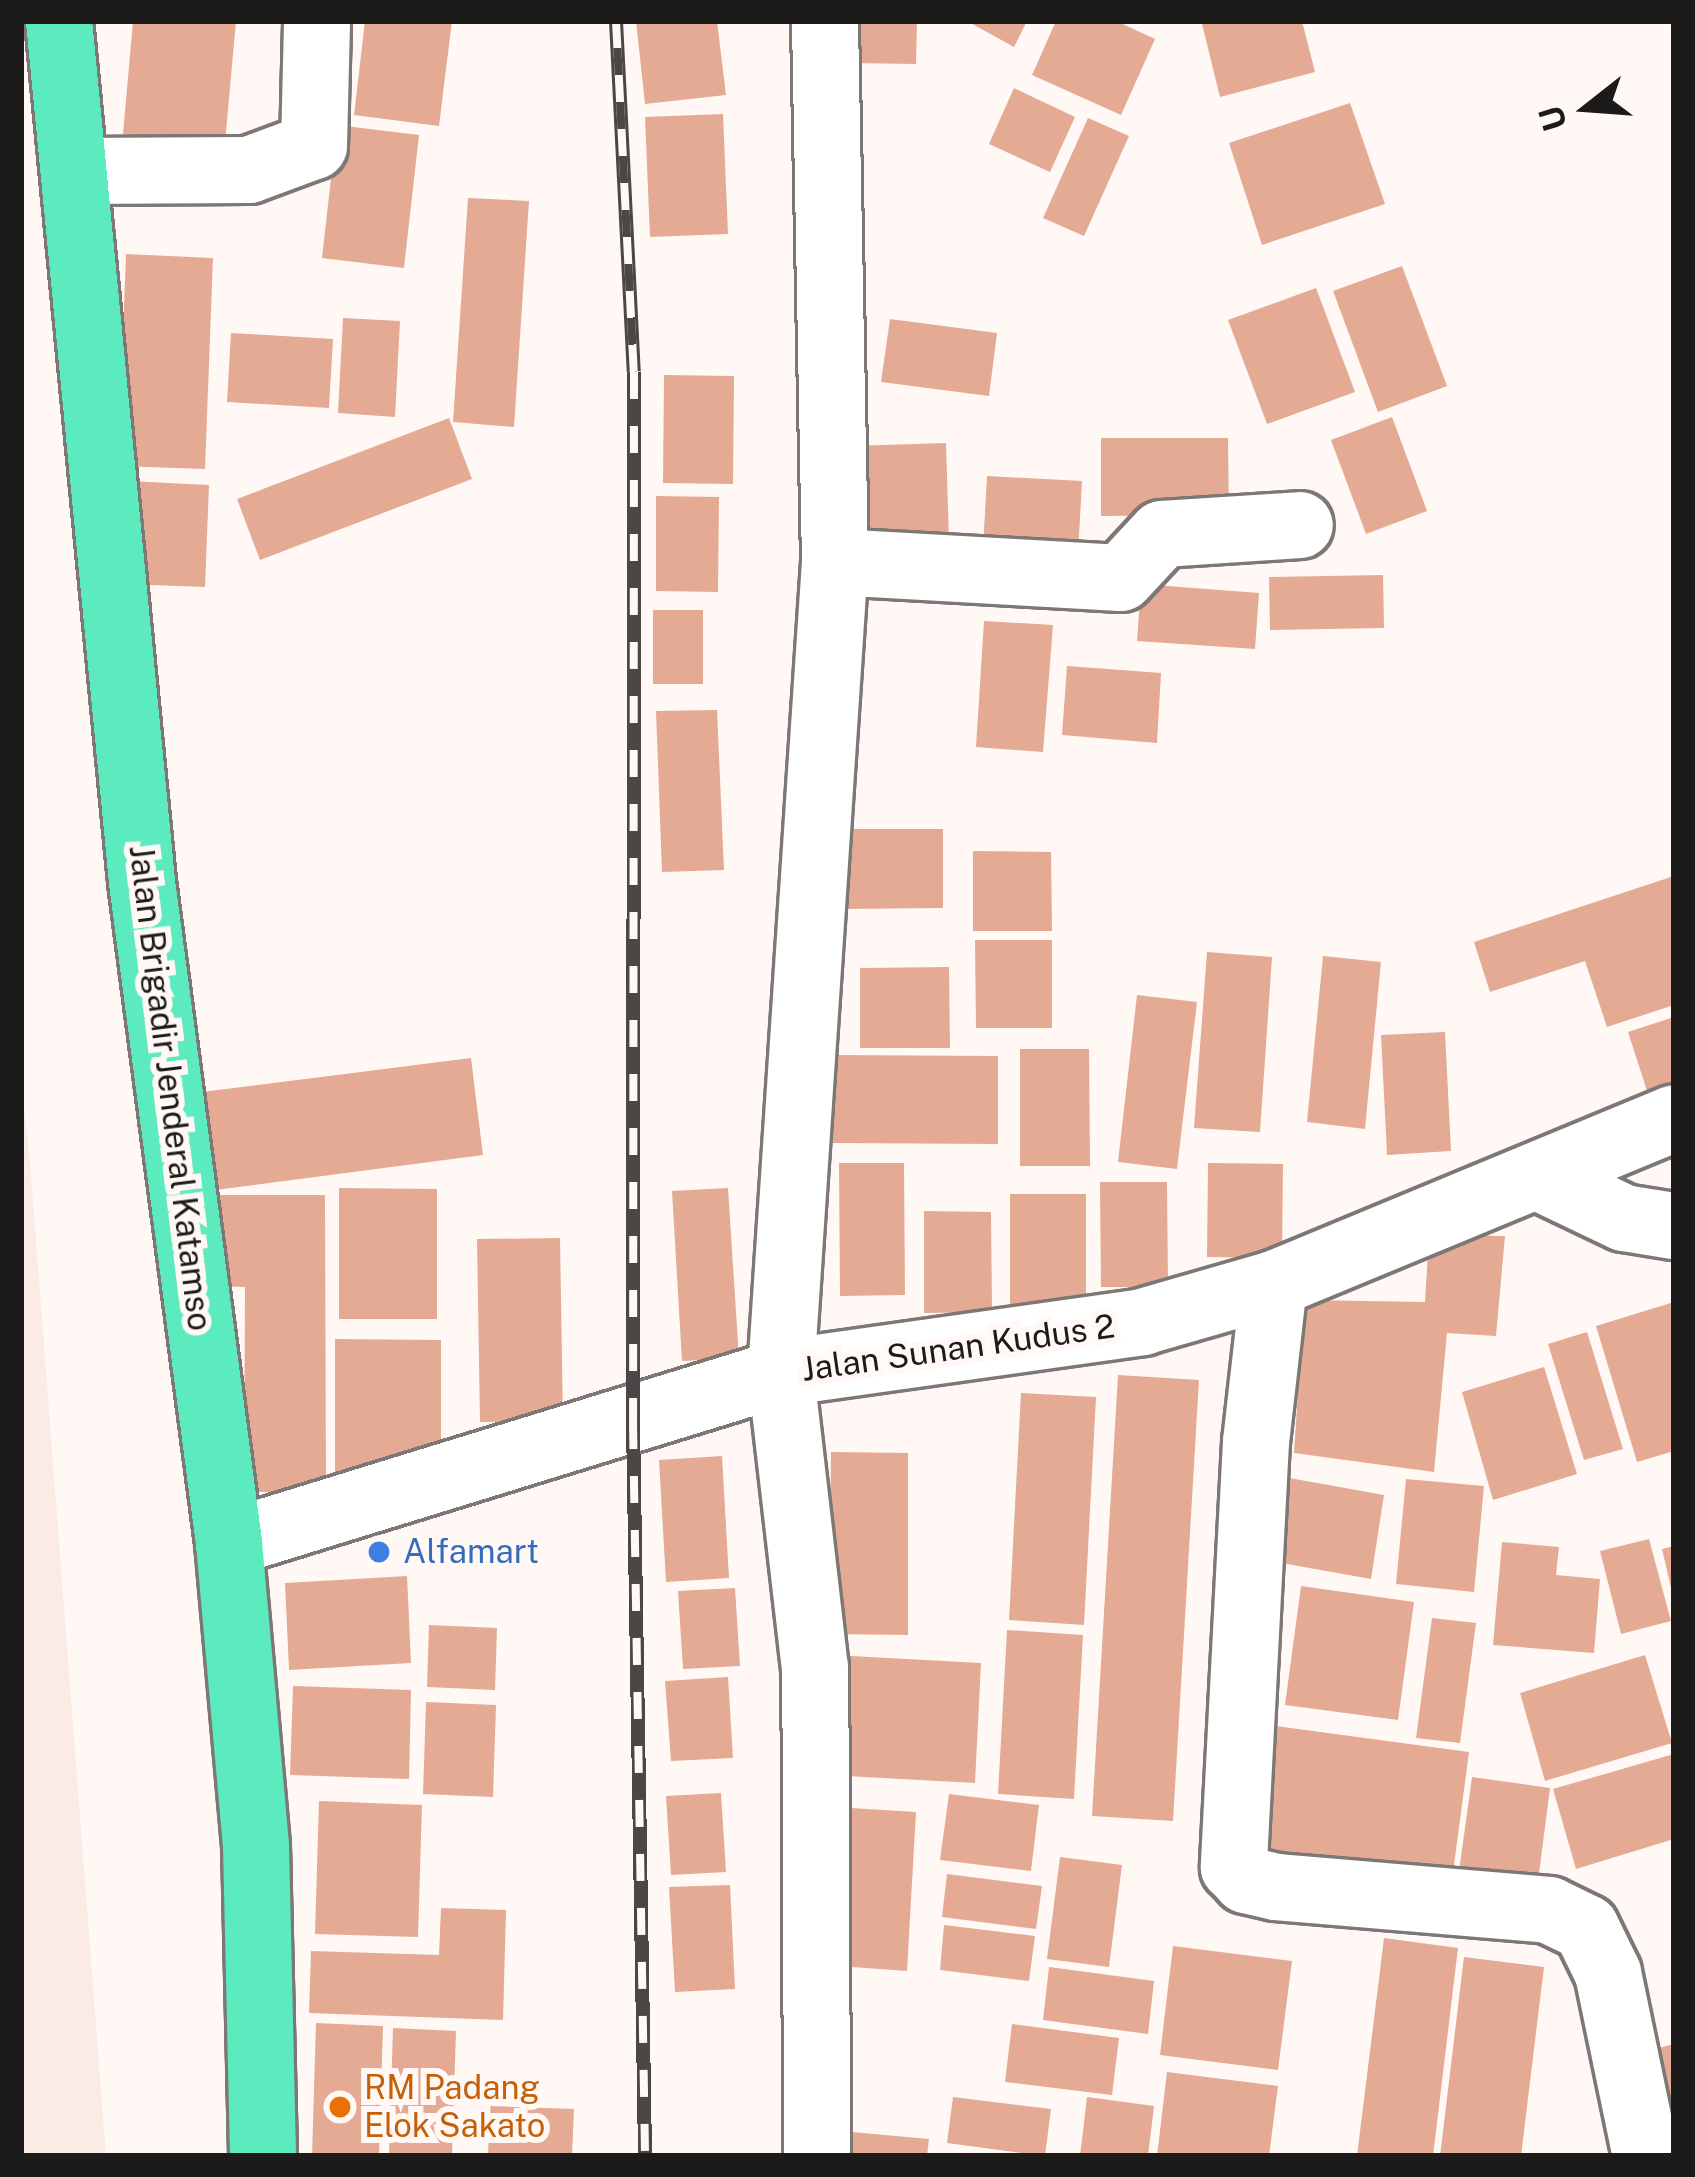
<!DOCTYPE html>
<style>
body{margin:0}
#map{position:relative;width:1695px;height:2177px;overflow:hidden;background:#fff8f5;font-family:"Public Sans",sans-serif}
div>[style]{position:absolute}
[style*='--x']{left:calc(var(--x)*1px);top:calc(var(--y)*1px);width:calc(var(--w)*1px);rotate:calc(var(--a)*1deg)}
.built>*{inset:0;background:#faebe5}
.building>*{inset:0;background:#e5aa94}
.roads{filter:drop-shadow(3px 0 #7d7775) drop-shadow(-3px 0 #7d7775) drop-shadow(0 3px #7d7775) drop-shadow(0 -3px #7d7775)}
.street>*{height:66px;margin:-33px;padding:0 33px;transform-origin:33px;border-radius:33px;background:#fff}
.highway>*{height:66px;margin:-33px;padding:0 33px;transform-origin:33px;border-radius:33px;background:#5ceabf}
.rail>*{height:14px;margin-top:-7px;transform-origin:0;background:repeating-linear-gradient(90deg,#fff8f5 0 27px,#4b4746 0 54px);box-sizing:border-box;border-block:3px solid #4b4746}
.dots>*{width:33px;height:33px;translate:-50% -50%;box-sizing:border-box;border:6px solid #fff8f5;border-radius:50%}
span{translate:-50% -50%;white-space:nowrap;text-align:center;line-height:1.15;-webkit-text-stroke:12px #fff8f5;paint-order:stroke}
.street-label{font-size:33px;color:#1d1a1a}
.shop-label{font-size:33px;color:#366cbe}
.left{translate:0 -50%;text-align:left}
.food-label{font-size:33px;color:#c56008}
.frame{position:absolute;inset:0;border:24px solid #1d1a1a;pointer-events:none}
.north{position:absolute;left:1527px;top:48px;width:120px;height:120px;-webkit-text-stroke:9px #fff8f5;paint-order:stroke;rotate:253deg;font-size:33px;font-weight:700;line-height:48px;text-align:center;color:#1d1a1a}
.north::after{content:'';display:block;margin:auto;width:42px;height:54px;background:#1d1a1a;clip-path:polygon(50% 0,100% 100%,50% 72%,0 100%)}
</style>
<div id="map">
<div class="built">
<i style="clip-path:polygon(21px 1080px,30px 1162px,106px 2156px,21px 2156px)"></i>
</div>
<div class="building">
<i style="clip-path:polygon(133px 21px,236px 21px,225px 143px,123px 134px)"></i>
<i style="clip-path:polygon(365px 21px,452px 21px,439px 126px,354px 115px)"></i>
<i style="clip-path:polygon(636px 21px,717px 21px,726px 95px,645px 104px)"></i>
<i style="clip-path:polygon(849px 21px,917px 21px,916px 64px,849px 63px)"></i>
<i style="clip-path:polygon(967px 21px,1027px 21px,1014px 47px)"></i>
<i style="clip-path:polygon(1056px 21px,1116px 21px,1155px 39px,1121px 115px,1032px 75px)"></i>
<i style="clip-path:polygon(1302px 21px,1315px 72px,1220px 97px,1202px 24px)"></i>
<i style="clip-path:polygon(1014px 88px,1075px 117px,1050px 172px,989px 144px)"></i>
<i style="clip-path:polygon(1350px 103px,1385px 204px,1262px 245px,1229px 143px)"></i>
<i style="clip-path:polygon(723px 114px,728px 234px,650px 237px,645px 117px)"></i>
<i style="clip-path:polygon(1088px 118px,1129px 136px,1084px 236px,1043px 218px)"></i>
<i style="clip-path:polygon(337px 125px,419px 135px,404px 268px,322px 258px)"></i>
<i style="clip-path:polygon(468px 198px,529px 201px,514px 427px,453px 422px)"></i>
<i style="clip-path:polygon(126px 254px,213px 258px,205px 469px,118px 466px)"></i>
<i style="clip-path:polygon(1402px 266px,1447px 386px,1378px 412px,1333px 291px)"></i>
<i style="clip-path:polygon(1316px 288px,1355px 392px,1267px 424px,1228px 320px)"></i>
<i style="clip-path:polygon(343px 318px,400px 321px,395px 417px,338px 413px)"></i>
<i style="clip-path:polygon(890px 319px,997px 333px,989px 396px,881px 382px)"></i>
<i style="clip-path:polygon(231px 333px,333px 339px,329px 408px,227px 402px)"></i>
<i style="clip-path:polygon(664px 375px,734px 376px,733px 484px,663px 483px)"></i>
<i style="clip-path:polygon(1392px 417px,1427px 511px,1366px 534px,1331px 440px)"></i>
<i style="clip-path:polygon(449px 418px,472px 479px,260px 560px,237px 499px)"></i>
<i style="clip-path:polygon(1101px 438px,1228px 438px,1229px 515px,1101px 516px)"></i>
<i style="clip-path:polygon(946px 443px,949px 541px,856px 544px,853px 446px)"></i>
<i style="clip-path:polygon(987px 476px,1082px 481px,1077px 572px,982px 567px)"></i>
<i style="clip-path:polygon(129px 481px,209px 485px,205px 587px,125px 584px)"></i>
<i style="clip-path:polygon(656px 496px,719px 497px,718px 592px,656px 591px)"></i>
<i style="clip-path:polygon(1383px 575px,1384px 628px,1270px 630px,1269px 577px)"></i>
<i style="clip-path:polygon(1141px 584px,1259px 593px,1255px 649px,1137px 641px)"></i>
<i style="clip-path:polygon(653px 610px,703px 610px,703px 684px,653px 684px)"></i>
<i style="clip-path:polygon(984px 621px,1053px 625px,1043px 752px,976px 747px)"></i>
<i style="clip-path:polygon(1067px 666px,1161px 673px,1157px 743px,1062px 735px)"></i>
<i style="clip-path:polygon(717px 710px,724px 870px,662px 872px,656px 711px)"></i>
<i style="clip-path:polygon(843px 829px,943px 829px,943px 908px,843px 909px)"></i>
<i style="clip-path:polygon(973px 851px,1051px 852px,1052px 931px,973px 931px)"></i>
<i style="clip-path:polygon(1674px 876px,1674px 1005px,1607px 1027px,1585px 961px,1490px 992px,1474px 942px)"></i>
<i style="clip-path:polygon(975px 940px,1052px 940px,1052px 1028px,976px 1028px)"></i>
<i style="clip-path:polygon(1207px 952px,1272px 957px,1260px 1132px,1194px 1128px)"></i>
<i style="clip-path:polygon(1323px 956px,1381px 962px,1365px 1129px,1307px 1122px)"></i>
<i style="clip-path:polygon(949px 967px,950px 1048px,860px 1048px,860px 968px)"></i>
<i style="clip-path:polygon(1137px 995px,1197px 1002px,1177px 1169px,1118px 1162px)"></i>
<i style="clip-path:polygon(1674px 1017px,1674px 1086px,1648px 1094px,1628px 1032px)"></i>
<i style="clip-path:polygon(1445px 1032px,1451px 1151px,1387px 1155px,1381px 1035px)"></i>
<i style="clip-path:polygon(1020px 1049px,1089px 1049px,1090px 1166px,1020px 1166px)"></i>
<i style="clip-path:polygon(833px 1055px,998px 1056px,998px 1144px,833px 1143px)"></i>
<i style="clip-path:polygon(471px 1058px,483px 1155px,192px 1193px,178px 1095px)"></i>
<i style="clip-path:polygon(839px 1163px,904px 1163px,905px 1295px,840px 1296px)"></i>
<i style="clip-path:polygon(1208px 1163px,1283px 1164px,1282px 1258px,1207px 1257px)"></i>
<i style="clip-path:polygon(1100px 1182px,1167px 1182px,1168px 1287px,1101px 1287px)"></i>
<i style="clip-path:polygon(339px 1188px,437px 1189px,437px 1319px,339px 1319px)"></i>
<i style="clip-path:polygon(728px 1188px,739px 1358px,682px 1361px,672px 1191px)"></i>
<i style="clip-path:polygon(1010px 1194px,1086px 1194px,1086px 1319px,1010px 1319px)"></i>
<i style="clip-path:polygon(201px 1195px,325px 1195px,326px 1492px,244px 1492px,245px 1287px,202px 1286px)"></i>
<i style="clip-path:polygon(924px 1211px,991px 1212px,992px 1312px,924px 1313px)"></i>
<i style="clip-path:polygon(1429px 1235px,1505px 1236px,1496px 1336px,1447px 1333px,1434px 1472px,1294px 1453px,1304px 1300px,1425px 1302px)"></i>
<i style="clip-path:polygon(560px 1238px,563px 1421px,480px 1422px,477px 1239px)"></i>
<i style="clip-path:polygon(1674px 1302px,1674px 1451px,1637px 1462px,1596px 1326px)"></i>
<i style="clip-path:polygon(1587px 1332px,1623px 1449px,1584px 1460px,1548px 1344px)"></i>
<i style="clip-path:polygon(335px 1339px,441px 1340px,441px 1479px,335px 1480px)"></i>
<i style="clip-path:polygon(1544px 1367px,1577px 1474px,1493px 1500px,1462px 1392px)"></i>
<i style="clip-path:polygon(1118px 1375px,1199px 1380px,1173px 1821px,1092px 1816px)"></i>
<i style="clip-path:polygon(1021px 1393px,1096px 1397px,1084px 1625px,1009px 1620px)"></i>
<i style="clip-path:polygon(831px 1452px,908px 1453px,908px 1635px,829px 1634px)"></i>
<i style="clip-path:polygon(722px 1456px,729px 1578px,666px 1582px,659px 1460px)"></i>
<i style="clip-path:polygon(1267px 1474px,1384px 1495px,1371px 1579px,1253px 1558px)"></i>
<i style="clip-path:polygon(1406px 1479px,1484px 1486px,1474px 1592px,1396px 1584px)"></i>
<i style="clip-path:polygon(1649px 1539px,1671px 1621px,1621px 1634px,1600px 1551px)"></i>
<i style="clip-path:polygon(1502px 1542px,1559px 1547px,1556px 1575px,1600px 1579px,1594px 1653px,1493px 1645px)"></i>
<i style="clip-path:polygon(1674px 1546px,1674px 1591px,1672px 1592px,1662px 1549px)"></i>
<i style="clip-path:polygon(407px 1576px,411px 1663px,289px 1670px,285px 1583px)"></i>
<i style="clip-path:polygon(1301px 1586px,1414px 1602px,1398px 1720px,1285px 1705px)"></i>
<i style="clip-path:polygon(735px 1588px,740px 1666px,683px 1669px,678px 1591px)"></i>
<i style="clip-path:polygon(1432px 1618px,1476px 1623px,1460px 1743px,1416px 1738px)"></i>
<i style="clip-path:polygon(429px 1625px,497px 1628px,495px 1690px,427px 1687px)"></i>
<i style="clip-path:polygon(1007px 1630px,1083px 1635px,1074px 1799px,998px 1794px)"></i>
<i style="clip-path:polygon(833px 1655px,981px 1663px,975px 1783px,827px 1775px)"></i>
<i style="clip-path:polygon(1645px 1655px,1672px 1743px,1545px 1781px,1520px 1693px)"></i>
<i style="clip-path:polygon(728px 1677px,733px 1758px,671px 1761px,665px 1681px)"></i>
<i style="clip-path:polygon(293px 1686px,411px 1690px,409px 1779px,290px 1775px)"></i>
<i style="clip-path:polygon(426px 1702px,496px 1705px,493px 1797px,423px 1794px)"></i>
<i style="clip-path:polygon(1254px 1723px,1469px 1752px,1450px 1895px,1236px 1866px)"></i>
<i style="clip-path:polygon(1674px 1754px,1674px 1839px,1576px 1869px,1553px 1789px)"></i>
<i style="clip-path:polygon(1472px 1777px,1550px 1788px,1537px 1889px,1458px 1879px)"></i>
<i style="clip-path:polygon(721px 1793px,726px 1872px,671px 1875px,666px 1796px)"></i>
<i style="clip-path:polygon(949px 1794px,1039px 1805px,1031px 1871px,940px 1860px)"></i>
<i style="clip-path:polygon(319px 1801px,422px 1805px,418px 1937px,315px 1934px)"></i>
<i style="clip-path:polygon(835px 1807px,916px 1812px,907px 1971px,825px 1965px)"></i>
<i style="clip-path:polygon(1060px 1857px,1122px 1865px,1109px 1967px,1047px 1959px)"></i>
<i style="clip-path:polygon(947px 1874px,1042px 1886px,1036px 1929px,942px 1917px)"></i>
<i style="clip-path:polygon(730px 1885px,735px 1989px,675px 1992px,669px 1887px)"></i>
<i style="clip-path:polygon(441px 1908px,506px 1910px,503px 2020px,309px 2013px,311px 1951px,439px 1955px)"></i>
<i style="clip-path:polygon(944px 1925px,1035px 1936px,1029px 1981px,940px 1970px)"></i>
<i style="clip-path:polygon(1384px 1938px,1458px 1948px,1433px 2156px,1357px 2156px)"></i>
<i style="clip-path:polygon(1173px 1946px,1292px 1961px,1278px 2070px,1160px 2055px)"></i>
<i style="clip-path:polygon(1464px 1957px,1544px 1967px,1521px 2156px,1440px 2156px)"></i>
<i style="clip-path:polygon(1049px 1967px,1154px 1981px,1148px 2034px,1043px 2020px)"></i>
<i style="clip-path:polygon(316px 2023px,383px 2026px,379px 2156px,312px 2156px)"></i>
<i style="clip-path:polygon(1012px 2024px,1119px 2038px,1112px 2095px,1005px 2082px)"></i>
<i style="clip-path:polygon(393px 2028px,456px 2031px,452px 2155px,389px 2153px)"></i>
<i style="clip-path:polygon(1674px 2044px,1674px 2152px,1632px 2055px)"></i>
<i style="clip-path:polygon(1167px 2072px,1278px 2086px,1269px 2156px,1157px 2156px)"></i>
<i style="clip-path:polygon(953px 2097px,1051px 2109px,1045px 2156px,947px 2143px)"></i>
<i style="clip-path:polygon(1087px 2097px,1154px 2106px,1148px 2156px,1080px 2156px)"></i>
<i style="clip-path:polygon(490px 2106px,574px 2109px,572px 2156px,488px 2156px)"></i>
<i style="clip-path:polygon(841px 2131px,929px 2139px,927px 2156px,839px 2156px)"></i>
</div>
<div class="roads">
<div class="street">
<i style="--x:74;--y:171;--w:175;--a:-0.3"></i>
<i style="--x:249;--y:170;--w:69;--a:-20.3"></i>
<i style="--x:314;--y:146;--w:125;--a:-88.6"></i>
<i style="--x:835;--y:562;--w:286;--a:3.2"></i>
<i style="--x:1121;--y:578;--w:60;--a:-47"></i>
<i style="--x:1162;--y:534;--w:138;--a:-3.7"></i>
<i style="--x:1536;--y:1176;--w:98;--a:25.5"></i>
<i style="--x:1624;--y:1218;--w:51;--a:9.1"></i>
<i style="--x:1274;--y:1284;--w:159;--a:96.5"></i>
<i style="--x:1256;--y:1442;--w:426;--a:93"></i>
<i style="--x:1234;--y:1867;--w:18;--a:47"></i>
<i style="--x:1246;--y:1880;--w:31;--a:13"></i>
<i style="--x:1276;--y:1887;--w:274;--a:4.8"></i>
<i style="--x:1549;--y:1910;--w:41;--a:25.9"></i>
<i style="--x:1586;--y:1928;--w:50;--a:63.9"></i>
<i style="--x:1608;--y:1973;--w:187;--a:78.3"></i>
<i style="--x:229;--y:1543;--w:578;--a:-17.12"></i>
<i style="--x:781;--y:1373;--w:365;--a:-8"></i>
<i style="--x:1142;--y:1322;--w:137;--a:-16.1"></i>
<i style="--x:1274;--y:1284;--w:433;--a:-22.5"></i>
<i style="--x:817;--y:2156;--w:487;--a:-90.2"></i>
<i style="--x:815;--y:1669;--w:298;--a:-96.6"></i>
<i style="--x:781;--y:1373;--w:813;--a:-86.19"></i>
<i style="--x:835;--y:562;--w:541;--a:-91.06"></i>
</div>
<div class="highway">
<i style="--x:59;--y:21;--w:865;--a:84.49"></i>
<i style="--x:142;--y:882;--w:667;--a:82.5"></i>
<i style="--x:229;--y:1543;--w:304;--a:84.9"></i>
<i style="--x:256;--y:1846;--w:310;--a:88.7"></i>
</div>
</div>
<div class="rail">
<i style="--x:616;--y:21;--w:351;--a:87.1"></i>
<i style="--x:634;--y:372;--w:1050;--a:90.05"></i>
<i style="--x:633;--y:1422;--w:734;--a:89.06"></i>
</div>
<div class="dots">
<i style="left:379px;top:1552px;background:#3f7fe0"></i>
<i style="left:340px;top:2107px;background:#e8710a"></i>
</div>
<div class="street-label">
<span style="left:170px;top:1088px;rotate:83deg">Jalan Brigadir Jenderal Katamso</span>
<span style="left:958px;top:1348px;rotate:-8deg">Jalan Sunan Kudus 2</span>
</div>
<div class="shop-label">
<span class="left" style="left:403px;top:1552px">Alfamart</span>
</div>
<div class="food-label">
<span class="left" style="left:364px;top:2107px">RM Padang<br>Elok Sakato</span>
</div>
<div class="frame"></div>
<div class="north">U</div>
</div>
